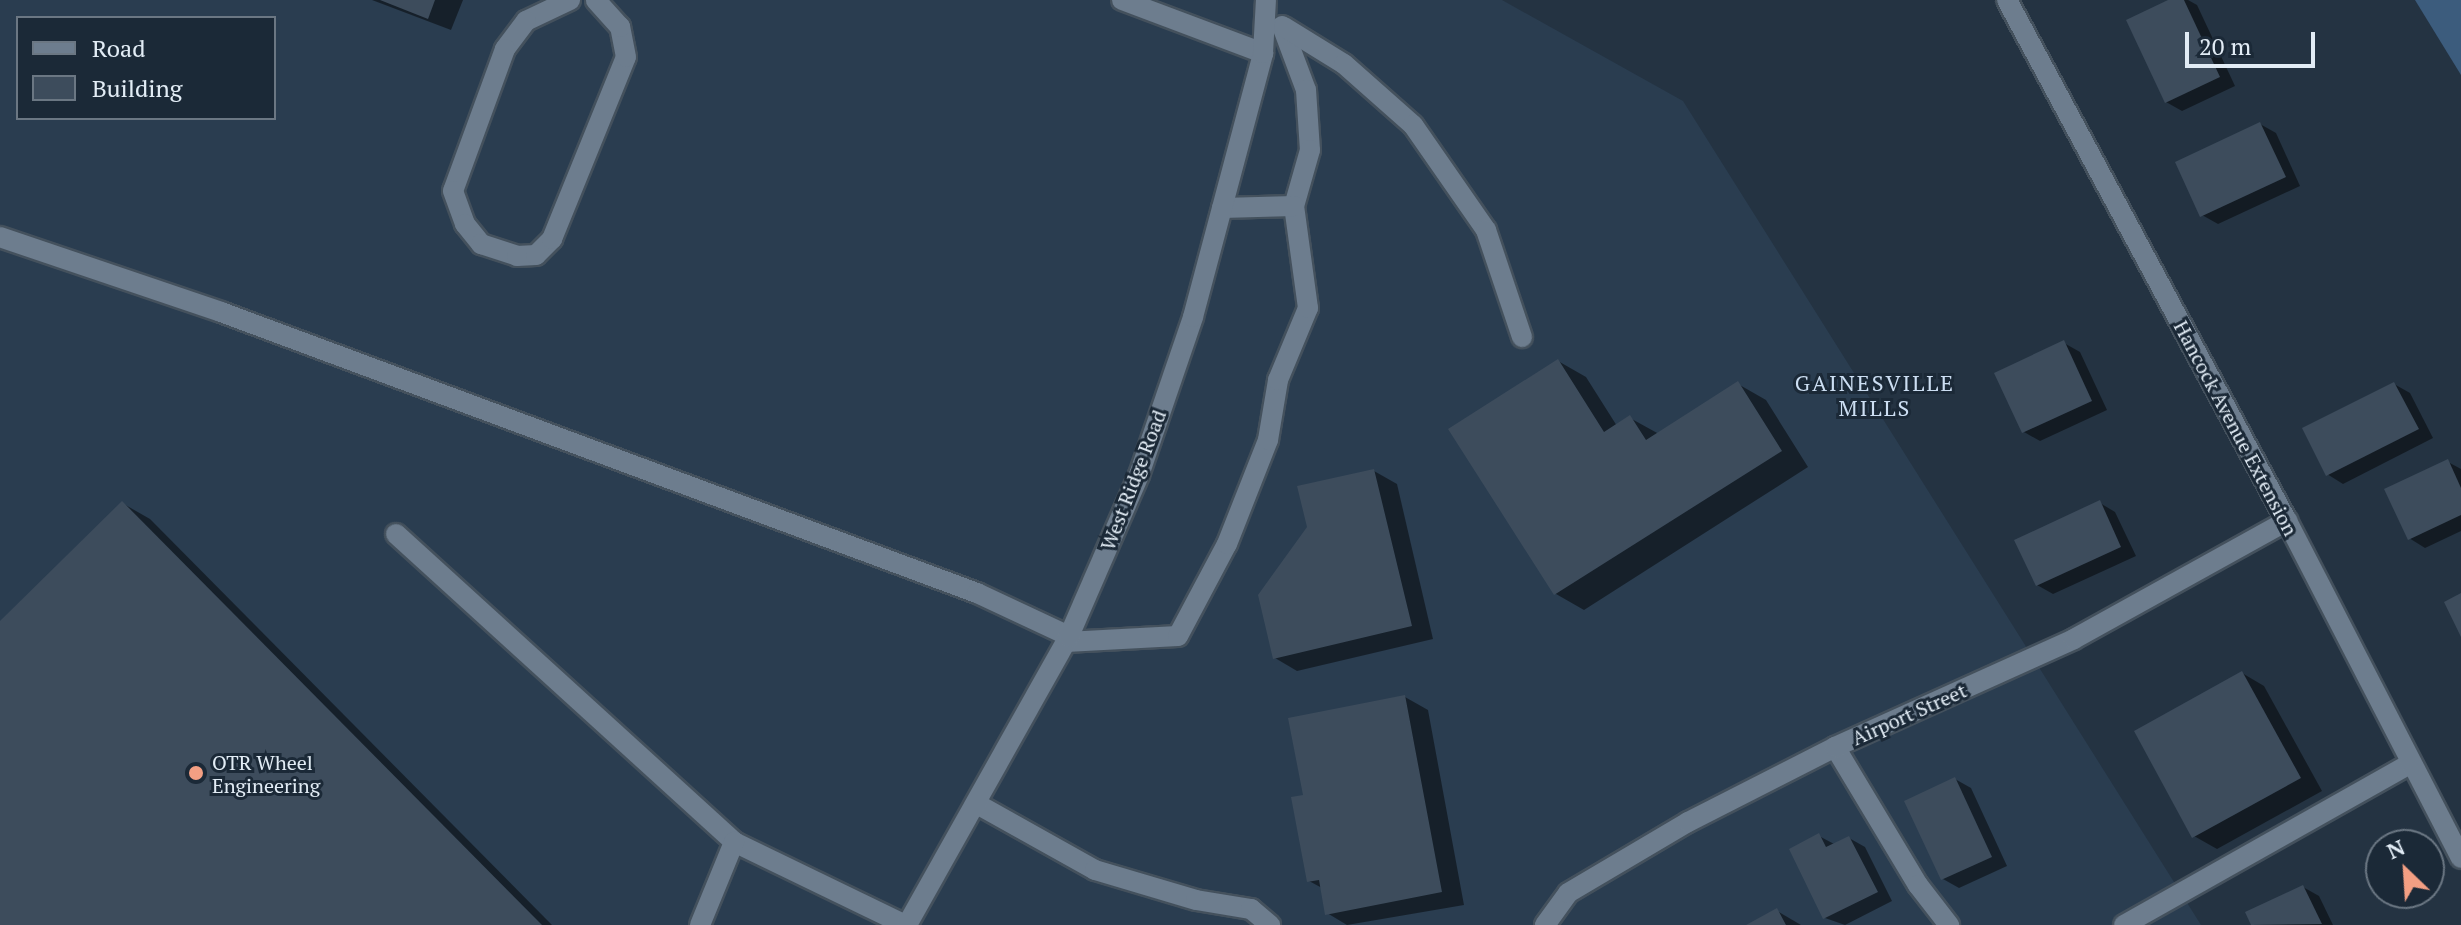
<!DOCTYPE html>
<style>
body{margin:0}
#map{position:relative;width:2461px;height:925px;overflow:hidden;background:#243342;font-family:"PT Serif",serif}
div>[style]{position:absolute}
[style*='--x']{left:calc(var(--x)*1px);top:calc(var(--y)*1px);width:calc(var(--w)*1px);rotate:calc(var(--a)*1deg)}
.built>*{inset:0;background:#2a3d50}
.green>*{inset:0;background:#3c5c7d}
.shadow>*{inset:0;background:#0007}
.building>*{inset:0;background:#3d4c5c}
.roads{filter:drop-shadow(2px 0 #44515d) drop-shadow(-2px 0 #44515d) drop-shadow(0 2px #44515d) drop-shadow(0 -2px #44515d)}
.service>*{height:20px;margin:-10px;padding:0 10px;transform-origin:10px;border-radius:10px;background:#6d7d8e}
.minor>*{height:20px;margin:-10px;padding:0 10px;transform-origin:10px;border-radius:10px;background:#6d7d8e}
.dots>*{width:22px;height:22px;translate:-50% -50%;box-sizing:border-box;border:4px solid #1b2937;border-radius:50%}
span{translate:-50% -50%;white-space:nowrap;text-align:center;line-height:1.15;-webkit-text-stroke:6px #1b2937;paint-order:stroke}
.street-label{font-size:20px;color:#e2ecf5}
.poi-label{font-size:20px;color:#e2ecf5}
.left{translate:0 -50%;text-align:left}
.neighbourhood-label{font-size:22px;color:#ccdef2;letter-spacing:2px}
.legend{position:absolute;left:16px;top:16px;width:260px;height:104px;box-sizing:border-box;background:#1b2937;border:2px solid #6b7783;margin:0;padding:10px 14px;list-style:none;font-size:24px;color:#e2ecf5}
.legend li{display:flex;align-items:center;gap:16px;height:40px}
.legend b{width:40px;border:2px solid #6b7783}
.north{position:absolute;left:2365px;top:829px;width:80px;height:80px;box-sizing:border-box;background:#1b2937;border:2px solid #6b7783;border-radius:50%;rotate:335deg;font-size:22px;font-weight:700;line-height:32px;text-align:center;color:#e2ecf5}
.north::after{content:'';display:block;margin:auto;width:28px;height:36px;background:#f39f83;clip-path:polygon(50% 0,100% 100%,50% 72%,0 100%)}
.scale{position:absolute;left:2185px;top:32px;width:130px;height:36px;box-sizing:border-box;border:4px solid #e2ecf5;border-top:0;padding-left:10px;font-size:24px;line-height:28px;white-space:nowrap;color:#e2ecf5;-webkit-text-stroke:6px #1b2937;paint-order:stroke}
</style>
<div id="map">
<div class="built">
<i style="clip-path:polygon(evenodd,0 0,1502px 0,1683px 101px,2201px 925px,0 925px,0 0,18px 18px,274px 18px,274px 118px,18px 118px,18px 18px)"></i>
</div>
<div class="green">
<i style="clip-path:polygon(2415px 0,2461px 0,2461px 75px)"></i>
</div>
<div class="shadow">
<i style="clip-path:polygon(372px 0,463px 0,451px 30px)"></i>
<i style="clip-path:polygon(2173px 0,2188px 0,2197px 5px,2235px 86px,2182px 111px,2166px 102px)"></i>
<i style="clip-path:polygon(2260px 124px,2276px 133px,2300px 186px,2218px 224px,2202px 215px)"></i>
<i style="clip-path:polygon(2064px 343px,2080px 352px,2107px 410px,2040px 441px,2024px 432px)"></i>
<i style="clip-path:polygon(1558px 361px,1586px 377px,1617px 426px,1630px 418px,1659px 434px,1738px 384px,1766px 400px,1808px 467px,1584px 610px,1556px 594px)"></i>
<i style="clip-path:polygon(2394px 384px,2410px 393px,2433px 438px,2343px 484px,2327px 474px)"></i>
<i style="clip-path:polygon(2448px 462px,2461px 469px,2461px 531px,2425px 548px,2409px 538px)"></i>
<i style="clip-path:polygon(1374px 471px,1397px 484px,1433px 639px,1297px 671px,1275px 658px)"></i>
<i style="clip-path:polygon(122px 503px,150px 519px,552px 925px,0 925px,0 624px)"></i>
<i style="clip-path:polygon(2100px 503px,2115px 512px,2136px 556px,2053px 594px,2037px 585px)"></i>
<i style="clip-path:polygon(2242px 673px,2264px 686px,2322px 791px,2217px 849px,2194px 836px)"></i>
<i style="clip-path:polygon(1405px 697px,1428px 710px,1464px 905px,1347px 925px,1327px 913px,1322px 888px,1309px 881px,1305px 797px)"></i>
<i style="clip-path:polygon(1955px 779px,1971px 788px,2007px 866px,1959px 888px,1943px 879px)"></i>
<i style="clip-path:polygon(1819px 836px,1836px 845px,1849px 838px,1865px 847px,1892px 901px,1845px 925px,1825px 918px)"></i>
<i style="clip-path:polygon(2303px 887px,2319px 896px,2333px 925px,2253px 925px,2248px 913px)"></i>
<i style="clip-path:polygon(1777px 911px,1801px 925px,1750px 925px)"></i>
</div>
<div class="building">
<i style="clip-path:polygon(380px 0,435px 0,428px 19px)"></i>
<i style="clip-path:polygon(2168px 0,2184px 0,2220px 77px,2165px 103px,2126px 20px)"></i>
<i style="clip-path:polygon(2260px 122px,2286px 177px,2200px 217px,2175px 162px)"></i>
<i style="clip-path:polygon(2064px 340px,2092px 401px,2022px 433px,1994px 373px)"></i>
<i style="clip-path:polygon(1558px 359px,1604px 432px,1630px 415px,1646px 440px,1738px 381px,1782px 451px,1554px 595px,1448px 429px)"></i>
<i style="clip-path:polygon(2394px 382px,2419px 429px,2326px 476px,2302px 428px)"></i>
<i style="clip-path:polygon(2448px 459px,2461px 488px,2461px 515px,2408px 540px,2384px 489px)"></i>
<i style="clip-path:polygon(1374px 469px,1412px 626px,1273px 659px,1258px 595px,1307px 527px,1297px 486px)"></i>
<i style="clip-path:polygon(2100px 500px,2121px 547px,2036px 586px,2014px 540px)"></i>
<i style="clip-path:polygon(122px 501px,542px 925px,0 925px,0 621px)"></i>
<i style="clip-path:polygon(2461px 593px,2461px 637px,2444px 602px)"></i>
<i style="clip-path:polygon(2242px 671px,2301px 778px,2192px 838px,2134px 731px)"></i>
<i style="clip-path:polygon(1405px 695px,1442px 892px,1325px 915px,1319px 880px,1307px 882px,1291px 797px,1303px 795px,1288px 718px)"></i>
<i style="clip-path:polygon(1955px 777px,1992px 857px,1941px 880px,1904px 801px)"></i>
<i style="clip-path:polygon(1819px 833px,1826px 847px,1849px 836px,1878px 892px,1823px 919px,1789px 849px)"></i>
<i style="clip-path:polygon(2303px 885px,2322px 924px,2251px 925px,2245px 912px)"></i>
<i style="clip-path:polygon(1777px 908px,1786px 925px,1746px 925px)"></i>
</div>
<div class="roads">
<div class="service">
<i style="--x:570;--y:0;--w:49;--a:154.5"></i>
<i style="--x:526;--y:21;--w:35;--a:127"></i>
<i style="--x:505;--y:49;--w:151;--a:110.1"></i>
<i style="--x:453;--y:191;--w:35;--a:70"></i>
<i style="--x:465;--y:224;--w:26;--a:51"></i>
<i style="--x:481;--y:244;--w:38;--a:18"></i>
<i style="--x:517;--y:256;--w:19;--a:-3"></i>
<i style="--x:536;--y:255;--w:23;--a:-45"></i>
<i style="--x:552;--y:239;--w:196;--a:-67.9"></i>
<i style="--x:626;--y:57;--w:31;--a:-101"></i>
<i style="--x:620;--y:27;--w:36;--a:-132"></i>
<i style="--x:1122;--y:0;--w:151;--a:20.6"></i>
<i style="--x:1282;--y:26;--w:68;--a:69.4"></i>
<i style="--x:1306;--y:90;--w:60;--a:86.2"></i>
<i style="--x:1310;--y:150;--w:58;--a:105.9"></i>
<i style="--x:1284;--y:27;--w:70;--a:31.7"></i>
<i style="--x:1344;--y:64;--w:92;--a:41.5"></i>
<i style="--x:1413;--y:125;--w:128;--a:55.2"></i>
<i style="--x:1486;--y:230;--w:113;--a:71.4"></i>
<i style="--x:0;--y:237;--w:233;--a:18.7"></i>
<i style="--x:221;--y:312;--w:807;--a:20.39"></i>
<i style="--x:977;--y:593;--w:102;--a:25.1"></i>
<i style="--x:396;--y:534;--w:457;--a:42.3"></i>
<i style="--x:734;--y:842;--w:191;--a:25.8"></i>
<i style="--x:1066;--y:642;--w:112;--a:-3.1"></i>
<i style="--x:1178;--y:636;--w:104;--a:-62"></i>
<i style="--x:1227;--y:544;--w:112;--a:-68.5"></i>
<i style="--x:1268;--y:440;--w:61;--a:-80.5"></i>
<i style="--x:1278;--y:380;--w:78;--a:-67.4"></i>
<i style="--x:1308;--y:308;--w:103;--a:-97.8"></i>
<i style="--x:1294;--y:206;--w:72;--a:178.4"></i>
<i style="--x:1835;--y:747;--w:161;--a:59"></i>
<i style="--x:1918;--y:885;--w:51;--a:52.2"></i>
<i style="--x:977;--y:804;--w:135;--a:29.2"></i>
<i style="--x:1095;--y:870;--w:105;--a:16.5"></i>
<i style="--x:1196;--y:900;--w:56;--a:9.3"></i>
<i style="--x:1251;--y:909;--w:25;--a:40"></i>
<i style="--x:700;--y:925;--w:90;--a:-67.7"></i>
<i style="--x:2124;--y:925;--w:328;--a:-29.4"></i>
</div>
<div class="minor">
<i style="--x:2007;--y:0;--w:591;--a:61.75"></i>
<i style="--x:2287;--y:521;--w:379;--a:62.7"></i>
<i style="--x:907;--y:925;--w:331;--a:-60.7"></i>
<i style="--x:1069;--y:636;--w:176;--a:-66.5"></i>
<i style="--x:1139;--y:475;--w:167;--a:-71.1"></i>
<i style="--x:1193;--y:317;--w:273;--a:-75.1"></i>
<i style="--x:1263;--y:53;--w:53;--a:-86.8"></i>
<i style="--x:1545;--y:925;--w:39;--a:-54"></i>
<i style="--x:1568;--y:893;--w:139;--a:-30.6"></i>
<i style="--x:1688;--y:822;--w:165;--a:-27"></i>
<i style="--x:1835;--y:747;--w:262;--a:-24.3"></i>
<i style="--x:2074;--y:639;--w:244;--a:-29"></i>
</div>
</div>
<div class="dots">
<i style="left:196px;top:773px;background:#f39f83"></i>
</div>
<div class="street-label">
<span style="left:2236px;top:428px;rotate:62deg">Hancock Avenue Extension</span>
<span style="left:1133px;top:480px;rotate:-69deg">West Ridge Road</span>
<span style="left:1909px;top:714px;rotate:-24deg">Airport Street</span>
</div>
<div class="poi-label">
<span class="left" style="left:212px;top:774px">OTR Wheel<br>Engineering</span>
</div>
<div class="neighbourhood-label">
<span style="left:1875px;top:395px">GAINESVILLE<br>MILLS</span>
</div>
<ul class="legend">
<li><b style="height:10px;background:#6d7d8e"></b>Road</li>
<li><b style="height:22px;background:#3d4c5c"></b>Building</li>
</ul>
<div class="north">N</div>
<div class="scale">20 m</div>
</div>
